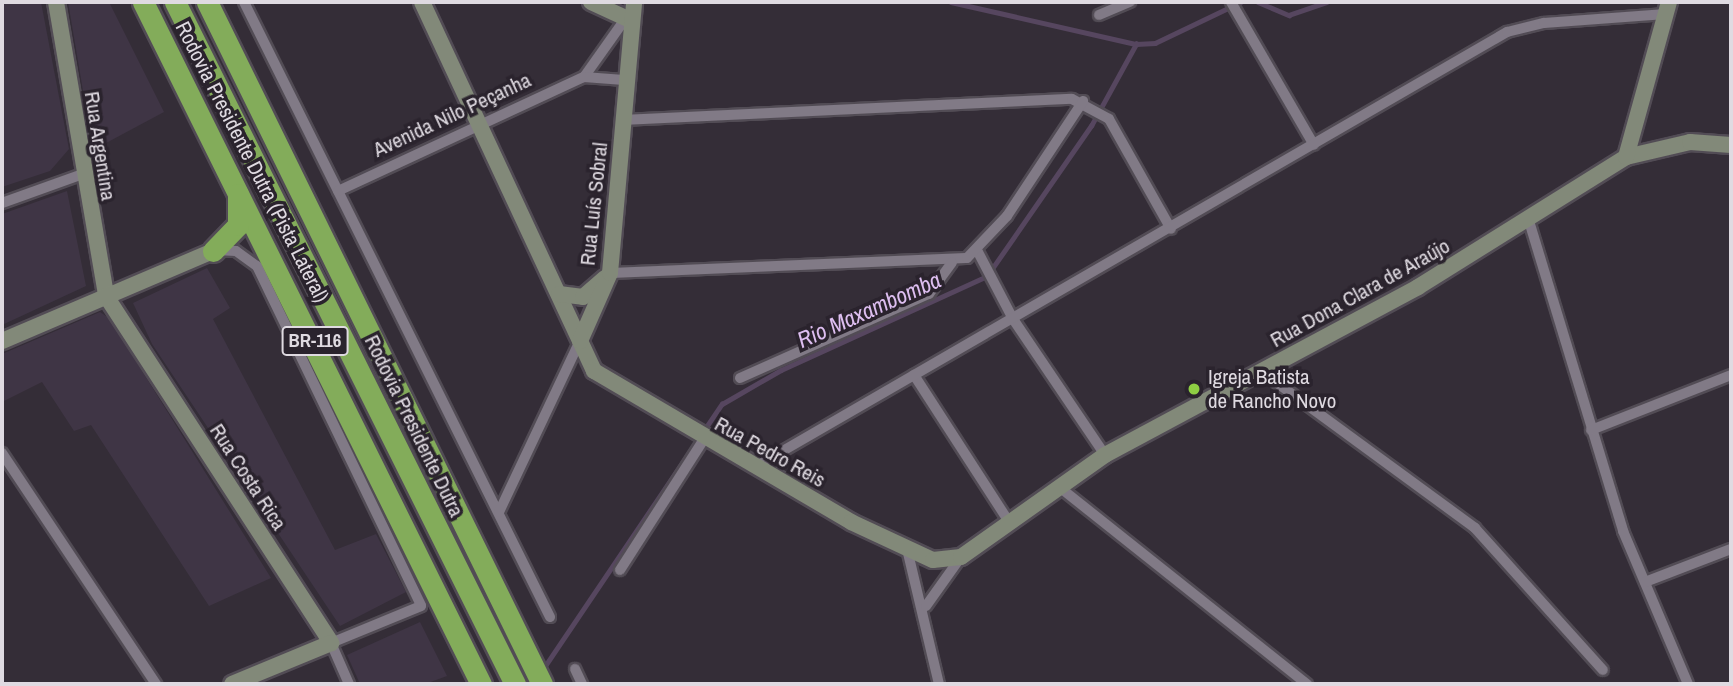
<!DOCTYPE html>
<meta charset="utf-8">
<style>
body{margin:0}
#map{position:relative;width:1733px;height:686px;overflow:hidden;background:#342d37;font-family:"Archivo Narrow",sans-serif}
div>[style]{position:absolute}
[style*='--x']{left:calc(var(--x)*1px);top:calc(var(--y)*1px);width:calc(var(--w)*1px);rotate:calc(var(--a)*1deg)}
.built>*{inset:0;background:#3f3545}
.stream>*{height:4.5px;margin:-2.25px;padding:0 2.25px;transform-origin:2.25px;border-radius:2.25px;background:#56465f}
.roads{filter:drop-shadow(2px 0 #524c55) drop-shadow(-2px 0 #524c55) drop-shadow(0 2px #524c55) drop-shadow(0 -2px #524c55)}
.street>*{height:10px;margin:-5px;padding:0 5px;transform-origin:5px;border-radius:5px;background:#817a86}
.secondary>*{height:16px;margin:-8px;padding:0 8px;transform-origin:8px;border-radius:8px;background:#828979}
.highway>*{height:21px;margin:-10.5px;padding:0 10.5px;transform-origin:10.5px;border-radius:10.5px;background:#83ac5a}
.dots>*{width:19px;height:19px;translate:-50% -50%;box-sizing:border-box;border:4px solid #2a232d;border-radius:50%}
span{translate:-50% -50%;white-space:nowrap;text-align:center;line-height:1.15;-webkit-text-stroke:7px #2a232d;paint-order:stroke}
.shield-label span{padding:2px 5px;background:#2a232d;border:2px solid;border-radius:5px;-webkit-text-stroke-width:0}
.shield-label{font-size:19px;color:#dfdae1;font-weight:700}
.street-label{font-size:21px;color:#dfdae1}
.poi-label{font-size:21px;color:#dfdae1}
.left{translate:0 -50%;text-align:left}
.water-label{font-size:23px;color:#ddbef0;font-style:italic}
.frame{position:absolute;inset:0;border:4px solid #dfdae1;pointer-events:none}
</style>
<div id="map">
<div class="built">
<i style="clip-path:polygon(2px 2px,41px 2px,69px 149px,50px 171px,2px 187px)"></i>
<i style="clip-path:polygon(68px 2px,109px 2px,164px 112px,93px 150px)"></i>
<i style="clip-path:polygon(67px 191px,86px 286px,2px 325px,2px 214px)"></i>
<i style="clip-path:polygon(207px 268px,230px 308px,213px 319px,335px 550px,376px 534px,406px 592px,340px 626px,152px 344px,133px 303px)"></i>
<i style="clip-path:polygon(100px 312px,109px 318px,271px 578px,209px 606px,91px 425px,74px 431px,42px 382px,2px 402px,2px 354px)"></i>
<i style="clip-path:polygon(420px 622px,447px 676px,425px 684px,360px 684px,347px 655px)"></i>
</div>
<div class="stream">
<i style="--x:951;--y:2;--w:190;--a:12.8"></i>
<i style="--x:1136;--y:44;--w:19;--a:-3"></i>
<i style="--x:1155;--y:43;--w:95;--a:-25.5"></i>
<i style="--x:1258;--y:2;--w:34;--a:23"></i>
<i style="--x:1289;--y:15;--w:39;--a:-19"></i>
<i style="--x:543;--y:669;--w:320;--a:-56"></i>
<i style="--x:722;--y:404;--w:68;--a:-30"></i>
<i style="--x:781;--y:370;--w:226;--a:-24.5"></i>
<i style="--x:987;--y:276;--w:183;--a:-55.3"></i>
<i style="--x:1091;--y:126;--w:94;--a:-61.2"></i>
</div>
<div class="roads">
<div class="street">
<i style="--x:244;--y:2;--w:687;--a:63.55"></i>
<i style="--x:1231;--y:2;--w:165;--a:59.9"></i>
<i style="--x:1099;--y:15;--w:34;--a:-23"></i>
<i style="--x:584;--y:77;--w:72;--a:-54.6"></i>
<i style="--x:622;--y:120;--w:450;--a:-2.7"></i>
<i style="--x:1072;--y:99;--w:42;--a:28.4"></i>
<i style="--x:1109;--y:119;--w:126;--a:60.6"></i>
<i style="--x:338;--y:191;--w:271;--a:-24.9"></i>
<i style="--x:584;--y:77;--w:40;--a:4.3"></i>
<i style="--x:2;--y:203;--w:86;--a:-19.7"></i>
<i style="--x:1529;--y:221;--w:324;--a:73.1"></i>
<i style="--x:1623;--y:531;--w:166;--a:67"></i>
<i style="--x:216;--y:250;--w:20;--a:3"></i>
<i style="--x:236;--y:251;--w:26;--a:36"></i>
<i style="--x:257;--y:266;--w:377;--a:64.2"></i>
<i style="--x:421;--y:606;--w:97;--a:157.7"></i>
<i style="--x:331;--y:643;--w:45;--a:66.3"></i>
<i style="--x:978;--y:252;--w:76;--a:62.4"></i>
<i style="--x:1013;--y:319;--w:164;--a:55.9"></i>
<i style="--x:610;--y:273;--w:357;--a:-2.4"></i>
<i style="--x:967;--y:258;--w:58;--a:-46.4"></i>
<i style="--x:1007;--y:216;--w:138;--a:-56.5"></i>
<i style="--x:1262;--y:372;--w:264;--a:36.2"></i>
<i style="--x:1475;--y:528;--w:191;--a:48"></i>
<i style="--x:914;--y:375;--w:175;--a:57.1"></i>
<i style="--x:740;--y:378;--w:207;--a:-24"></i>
<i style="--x:929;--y:294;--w:39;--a:-54"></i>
<i style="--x:1591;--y:430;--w:150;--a:-21.4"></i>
<i style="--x:2;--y:453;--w:278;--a:56.3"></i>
<i style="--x:755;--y:467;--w:869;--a:-30.05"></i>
<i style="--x:1507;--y:32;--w:38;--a:-14"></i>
<i style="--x:1544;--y:23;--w:122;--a:-4.2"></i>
<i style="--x:1058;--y:486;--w:318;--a:38.5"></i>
<i style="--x:499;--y:512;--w:189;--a:-64.7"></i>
<i style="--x:908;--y:553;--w:135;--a:76.7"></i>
<i style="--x:620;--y:570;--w:156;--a:-57.3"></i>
<i style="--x:1645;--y:582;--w:92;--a:-21"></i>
<i style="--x:926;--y:606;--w:60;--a:-54.5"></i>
<i style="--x:575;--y:669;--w:17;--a:65"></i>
</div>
<div class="secondary">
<i style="--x:56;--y:2;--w:298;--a:80.3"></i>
<i style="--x:106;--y:296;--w:414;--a:57"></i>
<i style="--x:331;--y:643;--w:107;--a:157.5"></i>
<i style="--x:422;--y:2;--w:407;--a:65"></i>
<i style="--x:594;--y:371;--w:298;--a:30.4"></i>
<i style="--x:851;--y:522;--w:90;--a:24.9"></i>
<i style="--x:933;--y:560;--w:28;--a:-6"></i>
<i style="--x:961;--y:557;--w:176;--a:-35.3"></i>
<i style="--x:1105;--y:455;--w:355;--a:-28.2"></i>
<i style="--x:1418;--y:287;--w:245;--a:-32"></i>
<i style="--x:1626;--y:157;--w:66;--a:-13.2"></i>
<i style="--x:1690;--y:142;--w:41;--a:4.2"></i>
<i style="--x:591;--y:2;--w:43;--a:24.8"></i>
<i style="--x:1626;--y:157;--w:161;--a:-74.5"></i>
<i style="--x:559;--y:294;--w:24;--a:7"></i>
<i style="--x:583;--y:297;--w:29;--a:-41"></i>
<i style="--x:2;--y:341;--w:229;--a:-23.1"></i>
<i style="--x:580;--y:341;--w:74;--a:-66.2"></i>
<i style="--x:610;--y:273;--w:272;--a:-84.9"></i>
</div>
<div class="highway">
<i style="--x:143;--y:2;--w:761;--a:63.64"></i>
<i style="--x:175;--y:2;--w:762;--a:63.5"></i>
<i style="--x:207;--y:2;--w:760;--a:63.84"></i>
<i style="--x:213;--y:251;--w:36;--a:-46"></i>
<i style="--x:238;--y:225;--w:31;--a:-90"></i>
</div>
</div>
<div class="dots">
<i style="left:1194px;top:389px;background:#8ece43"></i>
</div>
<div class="shield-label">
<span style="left:315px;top:341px">BR-116</span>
</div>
<div class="street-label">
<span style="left:452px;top:115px;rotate:-25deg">Avenida Nilo Peçanha</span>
<span style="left:100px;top:146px;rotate:81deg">Rua Argentina</span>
<span style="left:252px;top:162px;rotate:63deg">Rodovia Presidente Dutra (Pista Lateral)</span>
<span style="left:594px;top:204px;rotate:-84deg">Rua Luís Sobral</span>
<span style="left:1360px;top:293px;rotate:-29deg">Rua Dona Clara de Araújo</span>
<span style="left:414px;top:426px;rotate:64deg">Rodovia Presidente Dutra</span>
<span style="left:770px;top:452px;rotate:29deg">Rua Pedro Reis</span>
<span style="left:248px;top:477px;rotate:57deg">Rua Costa Rica</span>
</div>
<div class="poi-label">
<span class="left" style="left:1208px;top:389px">Igreja Batista<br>de Rancho Novo</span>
</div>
<div class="water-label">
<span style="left:869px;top:310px;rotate:-24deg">Rio Maxambomba</span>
</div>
<div class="frame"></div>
</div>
